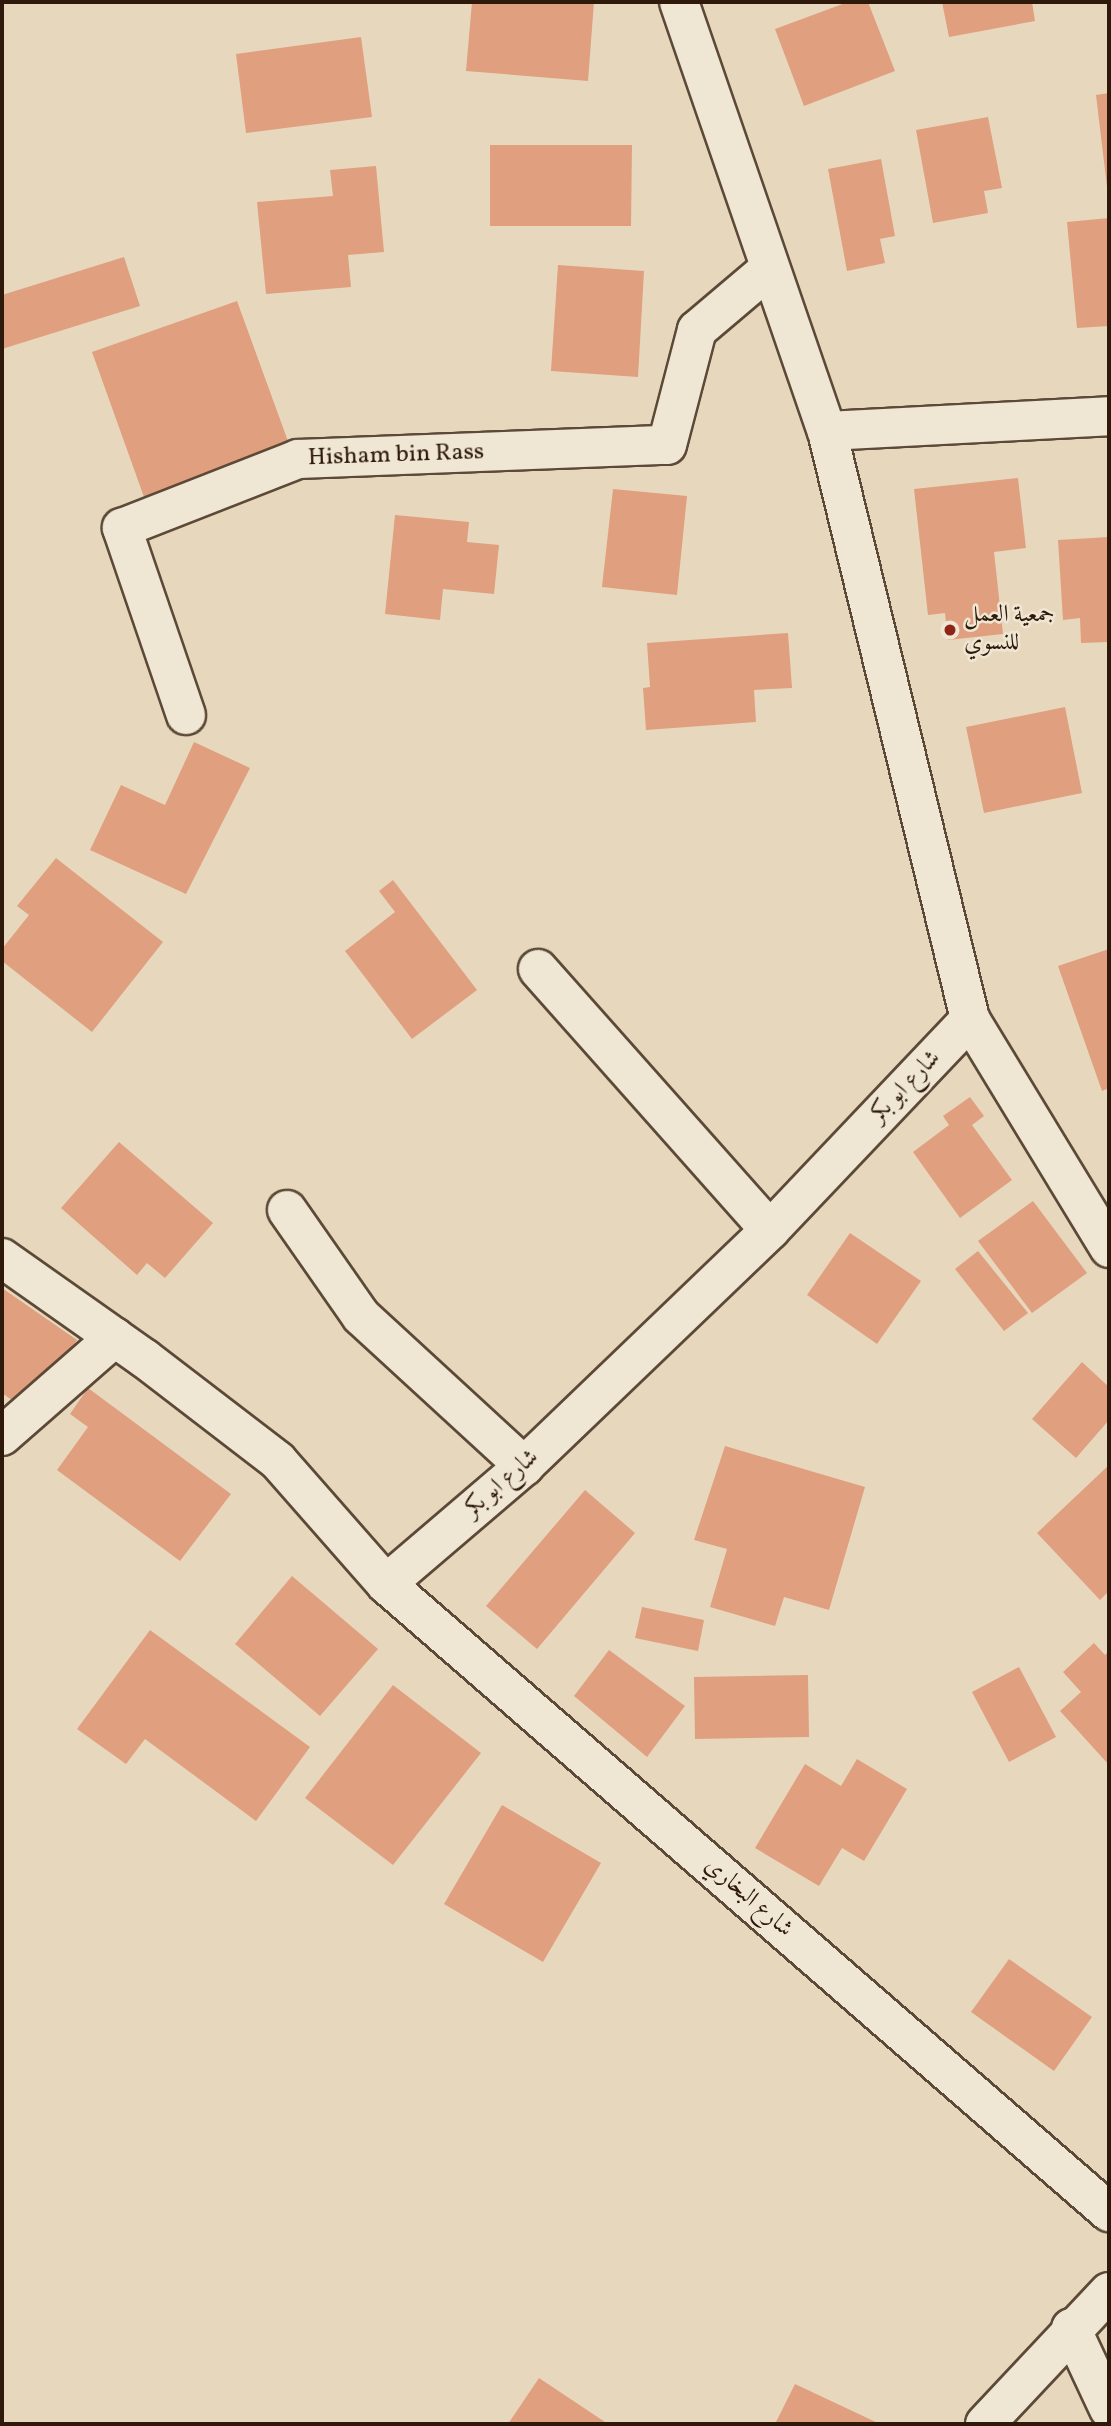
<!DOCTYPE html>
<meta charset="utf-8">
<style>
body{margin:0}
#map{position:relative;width:1111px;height:2426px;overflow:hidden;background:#e7d8bd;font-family:Vollkorn,Amiri,serif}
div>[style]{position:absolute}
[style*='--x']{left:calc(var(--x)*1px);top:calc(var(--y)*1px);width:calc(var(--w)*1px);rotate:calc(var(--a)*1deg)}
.building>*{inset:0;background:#e09f7f}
.roads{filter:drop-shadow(2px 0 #5c4937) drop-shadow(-2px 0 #5c4937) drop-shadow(0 2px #5c4937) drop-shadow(0 -2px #5c4937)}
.minor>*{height:38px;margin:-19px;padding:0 19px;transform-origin:19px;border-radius:19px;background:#efe6d4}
.dots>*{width:19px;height:19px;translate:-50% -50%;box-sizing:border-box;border:4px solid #efe6d4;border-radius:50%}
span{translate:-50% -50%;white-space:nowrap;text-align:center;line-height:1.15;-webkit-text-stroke:5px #efe6d4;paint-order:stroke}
.street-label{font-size:24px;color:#2e190a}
.poi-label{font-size:24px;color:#2e190a}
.left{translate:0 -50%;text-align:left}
.frame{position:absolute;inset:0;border:4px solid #2e190a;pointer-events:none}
</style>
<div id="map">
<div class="building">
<i style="clip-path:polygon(472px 2px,594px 2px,588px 81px,466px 71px)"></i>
<i style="clip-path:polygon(848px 2px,868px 2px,895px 71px,804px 106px,775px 29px)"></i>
<i style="clip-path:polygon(942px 2px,1032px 2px,1035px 21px,949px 37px)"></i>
<i style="clip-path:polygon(361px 37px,372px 117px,246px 133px,236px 54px)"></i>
<i style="clip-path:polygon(1109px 93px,1109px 187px,1107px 187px,1096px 95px)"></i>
<i style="clip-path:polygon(988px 117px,1002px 188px,984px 191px,988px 213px,933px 223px,916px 130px)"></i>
<i style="clip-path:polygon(490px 145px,632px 145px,631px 226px,490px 226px)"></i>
<i style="clip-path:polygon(881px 159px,895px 236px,880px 239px,885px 263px,847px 271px,828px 169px)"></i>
<i style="clip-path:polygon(376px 166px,384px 252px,348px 255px,351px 287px,266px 294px,257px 202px,333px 196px,330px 170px)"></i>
<i style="clip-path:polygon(1109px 218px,1109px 326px,1077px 328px,1067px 222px)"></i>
<i style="clip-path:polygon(124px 257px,140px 306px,2px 349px,2px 295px)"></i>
<i style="clip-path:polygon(558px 265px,644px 271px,638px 377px,551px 371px)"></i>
<i style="clip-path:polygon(237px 301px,289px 444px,144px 497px,92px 352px)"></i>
<i style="clip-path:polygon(1018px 478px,1026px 548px,994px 552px,1003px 634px,948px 640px,945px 613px,928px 615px,914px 489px)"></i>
<i style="clip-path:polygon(613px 489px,687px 496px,677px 595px,602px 587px)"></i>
<i style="clip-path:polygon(395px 515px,469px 522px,467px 542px,499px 545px,494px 594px,443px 589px,440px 620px,385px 614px)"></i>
<i style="clip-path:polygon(1109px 537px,1109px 642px,1081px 643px,1080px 618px,1063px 620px,1058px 540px)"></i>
<i style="clip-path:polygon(788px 633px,792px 688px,754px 690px,756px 722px,646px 730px,643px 688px,650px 687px,647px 643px)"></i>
<i style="clip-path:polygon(1065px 707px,1082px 793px,984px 813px,966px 727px)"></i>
<i style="clip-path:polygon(194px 742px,250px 768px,186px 894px,90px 850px,121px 785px,165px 805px)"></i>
<i style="clip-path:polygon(56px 858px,163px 942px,92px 1032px,2px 961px,2px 949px,29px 915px,17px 906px)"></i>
<i style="clip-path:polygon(393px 880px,477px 990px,412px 1039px,345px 951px,395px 912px,379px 891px)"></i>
<i style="clip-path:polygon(1109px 949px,1109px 1088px,1102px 1091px,1058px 966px)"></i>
<i style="clip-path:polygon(970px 1097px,984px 1116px,972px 1125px,1012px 1180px,960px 1218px,913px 1152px,949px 1125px,943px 1116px)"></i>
<i style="clip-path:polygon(119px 1142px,213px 1223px,165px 1278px,147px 1263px,137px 1275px,61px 1208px)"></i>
<i style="clip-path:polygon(1033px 1201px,1087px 1273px,1032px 1313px,978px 1241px)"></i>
<i style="clip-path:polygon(850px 1233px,921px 1281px,877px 1344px,807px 1295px)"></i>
<i style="clip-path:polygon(978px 1251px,1028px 1313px,1004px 1331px,955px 1269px)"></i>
<i style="clip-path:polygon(2px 1288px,77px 1340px,27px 1411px,2px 1393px)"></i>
<i style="clip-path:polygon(1082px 1362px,1109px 1387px,1109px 1420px,1076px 1458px,1032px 1419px)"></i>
<i style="clip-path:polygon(88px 1388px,231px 1494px,180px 1561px,57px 1470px,88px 1427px,70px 1414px)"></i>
<i style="clip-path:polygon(725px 1446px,865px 1487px,829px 1610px,784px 1597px,775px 1626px,710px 1607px,727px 1549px,694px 1540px)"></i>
<i style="clip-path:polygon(1109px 1465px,1109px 1591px,1100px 1600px,1037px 1533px)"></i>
<i style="clip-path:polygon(585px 1490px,635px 1533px,537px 1649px,486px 1606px)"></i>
<i style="clip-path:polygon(292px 1576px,378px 1649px,320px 1716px,235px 1644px)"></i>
<i style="clip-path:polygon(642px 1607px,704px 1620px,698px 1651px,635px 1638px)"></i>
<i style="clip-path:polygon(150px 1630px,310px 1747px,256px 1821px,145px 1739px,126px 1764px,77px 1729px)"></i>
<i style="clip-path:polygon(1094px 1643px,1105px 1655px,1109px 1651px,1109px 1765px,1060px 1711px,1081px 1692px,1063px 1672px)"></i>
<i style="clip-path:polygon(609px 1650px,685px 1706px,647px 1757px,574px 1696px)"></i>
<i style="clip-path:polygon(1019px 1667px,1056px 1737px,1009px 1762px,972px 1692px)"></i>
<i style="clip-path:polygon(808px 1675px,809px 1737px,695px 1739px,694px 1677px)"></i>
<i style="clip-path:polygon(393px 1685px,481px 1753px,393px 1865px,305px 1798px)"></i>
<i style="clip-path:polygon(857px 1759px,907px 1789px,864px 1861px,842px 1848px,819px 1886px,755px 1848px,805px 1764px,841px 1786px)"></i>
<i style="clip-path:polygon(502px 1805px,601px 1863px,543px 1962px,444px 1904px)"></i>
<i style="clip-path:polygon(1009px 1959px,1092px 2017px,1054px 2071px,971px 2012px)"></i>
<i style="clip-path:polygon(539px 2378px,608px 2424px,508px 2424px)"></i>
<i style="clip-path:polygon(795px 2384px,880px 2424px,775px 2424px)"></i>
</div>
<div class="roads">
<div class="minor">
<i style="--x:679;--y:2;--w:454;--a:71"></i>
<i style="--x:827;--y:431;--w:605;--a:76.33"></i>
<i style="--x:970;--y:1019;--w:268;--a:58.7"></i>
<i style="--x:827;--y:431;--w:282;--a:-3"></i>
<i style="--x:186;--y:715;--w:198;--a:-108.9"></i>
<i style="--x:122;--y:528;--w:189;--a:-21.4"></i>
<i style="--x:298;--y:459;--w:369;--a:-2.2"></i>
<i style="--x:667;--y:445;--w:119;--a:-75.4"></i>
<i style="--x:697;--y:330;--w:94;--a:-40.3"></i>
<i style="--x:538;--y:969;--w:349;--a:48.4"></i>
<i style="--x:287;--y:1210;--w:129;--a:55.1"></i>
<i style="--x:361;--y:1316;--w:222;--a:42.6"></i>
<i style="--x:2;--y:1258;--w:174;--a:35.2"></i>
<i style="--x:144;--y:1358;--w:169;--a:37.5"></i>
<i style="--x:278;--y:1461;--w:164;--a:48.7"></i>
<i style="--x:386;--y:1584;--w:182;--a:-40.5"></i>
<i style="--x:524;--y:1466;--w:341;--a:-43.8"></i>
<i style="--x:770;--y:1230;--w:291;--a:-46.5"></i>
<i style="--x:2;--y:1436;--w:150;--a:-41.2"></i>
<i style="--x:386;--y:1584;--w:958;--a:40.98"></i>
<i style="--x:1071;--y:2328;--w:89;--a:64.9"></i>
<i style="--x:985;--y:2424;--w:181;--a:-46.8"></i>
</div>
</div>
<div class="dots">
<i style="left:950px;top:630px;background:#8f2418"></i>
</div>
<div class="street-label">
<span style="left:396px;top:456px;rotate:-2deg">Hisham bin Rass</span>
<span style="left:906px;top:1087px;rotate:-46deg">شارع ابو بكر</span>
<span style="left:502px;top:1484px;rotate:-41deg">شارع ابو بكر</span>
<span style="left:748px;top:1898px;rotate:41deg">شارع البخاري</span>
</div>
<div class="poi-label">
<span class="left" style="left:964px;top:630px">جمعية العمل<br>للنسوي</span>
</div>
<div class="frame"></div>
</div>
